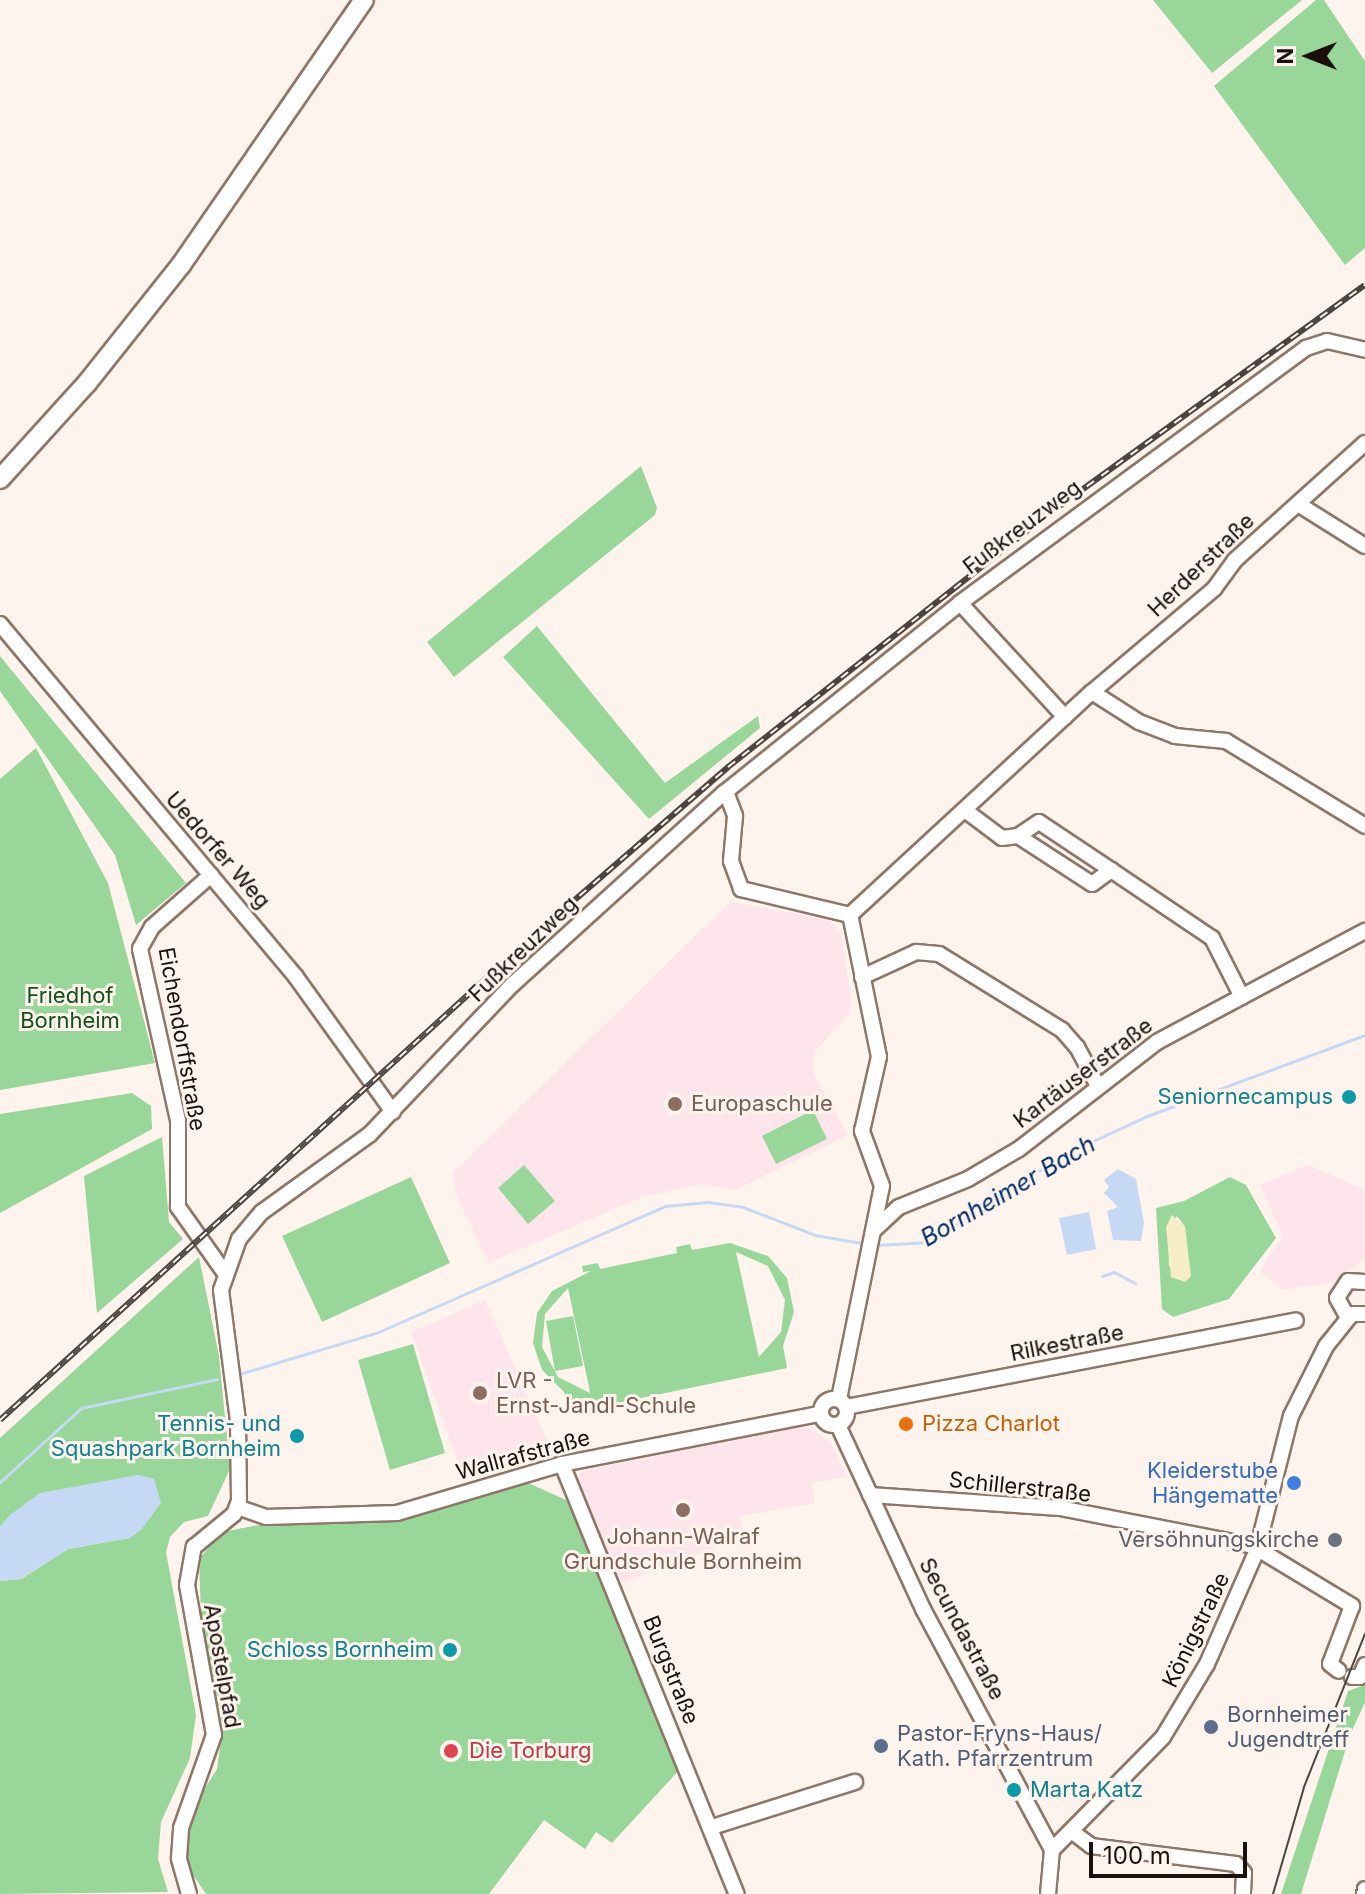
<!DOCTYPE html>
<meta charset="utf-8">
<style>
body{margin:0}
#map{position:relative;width:1365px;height:1894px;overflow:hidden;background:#fef3ed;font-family:Inter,sans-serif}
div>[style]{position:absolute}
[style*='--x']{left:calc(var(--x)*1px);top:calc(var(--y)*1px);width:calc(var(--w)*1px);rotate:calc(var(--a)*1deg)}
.education>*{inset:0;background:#fee4eb}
.green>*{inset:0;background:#98d69a}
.sand>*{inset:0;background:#f6ecc6}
.water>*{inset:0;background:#c6d9f4}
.stream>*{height:3px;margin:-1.5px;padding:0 1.5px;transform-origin:1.5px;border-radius:1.5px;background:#c6d9f4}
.roads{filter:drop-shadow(2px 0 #8e7668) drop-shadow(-2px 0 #8e7668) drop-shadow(0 2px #8e7668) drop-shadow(0 -2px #8e7668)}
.minor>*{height:14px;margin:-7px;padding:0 7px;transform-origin:7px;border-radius:7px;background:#fff}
.minor>.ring{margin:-7px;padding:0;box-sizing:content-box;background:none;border:14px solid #fff;border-radius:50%}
.major>*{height:18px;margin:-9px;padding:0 9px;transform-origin:9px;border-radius:9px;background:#fff}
.tram>*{height:2px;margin:-1px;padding:0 1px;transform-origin:1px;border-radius:1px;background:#4d443f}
.rail>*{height:6px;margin-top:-3px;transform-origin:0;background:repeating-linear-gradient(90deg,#fef3ed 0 9px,#4d443f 0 18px);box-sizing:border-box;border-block:2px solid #4d443f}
.dots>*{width:22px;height:22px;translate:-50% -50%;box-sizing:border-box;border:4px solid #fef3ed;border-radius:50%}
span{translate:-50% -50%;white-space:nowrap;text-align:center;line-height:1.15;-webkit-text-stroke:6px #fef3ed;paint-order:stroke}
.street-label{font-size:22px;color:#1a110c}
.park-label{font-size:22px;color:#10531a}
.culture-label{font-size:22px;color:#0d838f}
.right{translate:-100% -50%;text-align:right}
.left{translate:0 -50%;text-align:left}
.education-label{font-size:22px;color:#785e54}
.food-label{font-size:22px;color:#c56008}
.shop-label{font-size:22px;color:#366cbe}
.worship-label{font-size:22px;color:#5b616d}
.service-label{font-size:22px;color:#4e5e75}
.health-label{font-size:22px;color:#be3a42}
.water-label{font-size:24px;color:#002e66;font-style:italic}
.north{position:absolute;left:1269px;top:16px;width:80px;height:80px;-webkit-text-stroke:6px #fef3ed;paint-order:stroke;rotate:270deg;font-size:22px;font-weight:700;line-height:32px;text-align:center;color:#1a110c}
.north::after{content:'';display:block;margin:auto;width:28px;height:36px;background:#1a110c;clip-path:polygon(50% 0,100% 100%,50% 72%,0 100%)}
.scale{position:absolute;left:1089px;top:1842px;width:158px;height:36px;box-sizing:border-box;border:4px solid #1a110c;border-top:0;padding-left:10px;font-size:24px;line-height:28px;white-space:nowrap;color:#1a110c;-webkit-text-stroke:6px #fef3ed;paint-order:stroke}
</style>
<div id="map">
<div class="education">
<i style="clip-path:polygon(730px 902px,827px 919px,841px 933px,852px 1003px,848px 1015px,814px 1052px,813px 1074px,848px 1135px,735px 1190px,702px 1184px,644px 1196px,489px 1263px,456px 1194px,453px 1173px)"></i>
<i style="clip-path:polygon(1308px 1165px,1365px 1190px,1365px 1259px,1334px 1282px,1282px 1290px,1260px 1270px,1283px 1237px,1260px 1185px)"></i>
<i style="clip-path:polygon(485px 1300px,553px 1454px,464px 1478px,411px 1332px)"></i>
<i style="clip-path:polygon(795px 1426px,815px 1430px,830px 1442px,847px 1476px,811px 1483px,815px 1503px,740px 1516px,744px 1536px,622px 1583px,578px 1484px,580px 1472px)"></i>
</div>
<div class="green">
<i style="clip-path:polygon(1153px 0,1302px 0,1212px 73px)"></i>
<i style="clip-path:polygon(1316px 0,1324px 0,1365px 61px,1365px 248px,1345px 265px,1214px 86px)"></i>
<i style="clip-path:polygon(641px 466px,657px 508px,655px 515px,454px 677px,427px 642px)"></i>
<i style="clip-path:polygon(537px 626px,665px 783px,758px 716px,760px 728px,649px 819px,503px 657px)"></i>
<i style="clip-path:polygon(0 656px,186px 883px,136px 925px,115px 855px,0 691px)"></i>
<i style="clip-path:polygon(36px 748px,108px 883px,155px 1063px,0 1090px,0 779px)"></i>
<i style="clip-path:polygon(132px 1093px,151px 1106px,152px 1129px,0 1213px,0 1114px)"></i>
<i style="clip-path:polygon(813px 1110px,827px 1139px,776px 1164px,762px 1136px)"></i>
<i style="clip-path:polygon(162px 1137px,169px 1222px,183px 1239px,97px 1313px,84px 1176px)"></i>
<i style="clip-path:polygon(524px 1165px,555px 1201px,528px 1224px,498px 1188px)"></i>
<i style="clip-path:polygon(411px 1177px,450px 1263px,322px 1322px,282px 1236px)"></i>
<i style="clip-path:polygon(evenodd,1230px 1177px,1246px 1185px,1276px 1238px,1229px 1299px,1173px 1317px,1162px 1309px,1156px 1208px,1184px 1201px,1230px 1177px,1177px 1216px,1185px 1227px,1189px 1279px,1169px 1266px,1168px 1232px,1177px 1216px)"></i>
<i style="clip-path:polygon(evenodd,730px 1243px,768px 1256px,787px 1278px,794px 1312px,783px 1346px,787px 1368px,568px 1413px,564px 1392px,542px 1370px,533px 1343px,537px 1313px,552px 1291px,591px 1271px,583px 1272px,582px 1266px,598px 1263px,600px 1269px,677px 1253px,676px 1247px,690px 1244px,692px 1250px,730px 1243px,736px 1252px,768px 1266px,785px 1300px,781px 1332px,759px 1357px,736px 1252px,730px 1243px,568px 1288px,590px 1392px,590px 1393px,558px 1377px,542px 1347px,545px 1314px,568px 1288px)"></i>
<i style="clip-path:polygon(199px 1257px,219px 1356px,230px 1469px,208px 1516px,184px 1522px,170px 1537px,166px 1552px,196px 1715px,190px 1758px,161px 1822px,158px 1859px,168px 1892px,0 1894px,0 1581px,21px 1579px,68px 1549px,130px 1538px,10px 1515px,0 1527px,0 1438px)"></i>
<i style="clip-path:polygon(573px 1316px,583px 1366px,555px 1371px,546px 1321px)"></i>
<i style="clip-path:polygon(413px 1344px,445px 1453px,390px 1470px,358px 1360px)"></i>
<i style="clip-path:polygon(526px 1482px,566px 1500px,621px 1616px,682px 1767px,612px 1843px,596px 1832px,585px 1849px,544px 1820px,489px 1894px,206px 1894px,189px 1869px,185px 1840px,197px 1801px,217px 1769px,222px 1732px,201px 1615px,199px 1559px,222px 1532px,259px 1525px,391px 1521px)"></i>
<i style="clip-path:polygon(1365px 1685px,1365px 1702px,1350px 1735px,1301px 1894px,1281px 1894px,1348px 1691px)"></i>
</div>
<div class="sand">
<i style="clip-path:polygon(1172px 1215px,1185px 1227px,1191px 1276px,1185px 1282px,1171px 1277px,1166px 1227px)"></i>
</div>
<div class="water">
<i style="clip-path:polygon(1118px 1169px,1136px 1179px,1144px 1223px,1141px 1241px,1113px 1240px,1107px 1211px,1118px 1207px,1104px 1193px,1109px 1187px,1104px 1180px)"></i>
<i style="clip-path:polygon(1089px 1212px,1096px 1249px,1067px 1255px,1059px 1218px)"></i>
<i style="clip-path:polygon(138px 1475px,154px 1479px,161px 1503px,141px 1530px,130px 1538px,68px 1549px,20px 1579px,0 1581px,0 1527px,10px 1515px,40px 1493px)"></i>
</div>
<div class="stream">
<i style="--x:875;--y:1245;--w:54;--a:-3.2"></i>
<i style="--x:929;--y:1242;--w:162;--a:-32.9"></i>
<i style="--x:1065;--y:1154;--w:90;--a:-24.9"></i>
<i style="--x:1147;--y:1116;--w:233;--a:-20.4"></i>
<i style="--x:1102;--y:1276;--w:13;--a:-18"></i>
<i style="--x:1114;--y:1272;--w:24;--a:28"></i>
<i style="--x:239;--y:1374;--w:143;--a:-16.7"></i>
<i style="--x:376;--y:1333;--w:316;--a:-23.7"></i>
<i style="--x:665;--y:1206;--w:43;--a:-5.3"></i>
<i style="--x:708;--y:1202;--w:35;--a:8"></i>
<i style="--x:743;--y:1207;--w:77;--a:21.3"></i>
<i style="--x:815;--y:1235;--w:53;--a:9.8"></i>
<i style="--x:0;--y:1482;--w:110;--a:-42.4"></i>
<i style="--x:81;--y:1408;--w:139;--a:-12"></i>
</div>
<div class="roads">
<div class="minor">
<i style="--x:1298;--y:504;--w:79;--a:32.1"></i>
<i style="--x:960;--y:603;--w:155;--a:47.4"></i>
<i style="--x:0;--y:624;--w:461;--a:50"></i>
<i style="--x:296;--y:977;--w:166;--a:54.3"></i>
<i style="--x:1092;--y:692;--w:56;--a:32.6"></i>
<i style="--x:1139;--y:722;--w:39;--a:21"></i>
<i style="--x:1175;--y:736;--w:51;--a:5.6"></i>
<i style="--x:1226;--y:741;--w:163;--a:31.4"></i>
<i style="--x:726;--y:792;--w:26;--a:69"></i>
<i style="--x:735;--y:816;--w:45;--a:95.1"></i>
<i style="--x:731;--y:861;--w:30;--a:70"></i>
<i style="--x:741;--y:889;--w:112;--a:13.4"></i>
<i style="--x:966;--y:811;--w:45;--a:36.9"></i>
<i style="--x:1002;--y:838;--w:16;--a:-7"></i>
<i style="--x:1018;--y:836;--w:88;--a:33"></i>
<i style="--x:1092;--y:884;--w:24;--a:-36"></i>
<i style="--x:1111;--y:870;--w:122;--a:34"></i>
<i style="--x:1212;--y:938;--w:66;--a:63"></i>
<i style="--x:1018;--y:836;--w:25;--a:-34"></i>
<i style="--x:1039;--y:822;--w:87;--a:33.7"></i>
<i style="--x:211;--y:875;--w:79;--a:138.6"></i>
<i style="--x:152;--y:927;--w:25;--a:119"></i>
<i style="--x:140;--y:949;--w:176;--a:77.5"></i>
<i style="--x:178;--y:1121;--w:86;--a:90"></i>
<i style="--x:178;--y:1207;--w:80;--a:54.7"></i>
<i style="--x:850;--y:915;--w:329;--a:-42.7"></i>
<i style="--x:1092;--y:692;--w:160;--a:-40.2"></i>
<i style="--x:1214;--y:589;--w:36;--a:-54"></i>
<i style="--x:1235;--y:560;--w:175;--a:-42"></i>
<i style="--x:862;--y:977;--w:60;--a:-24.8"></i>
<i style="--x:916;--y:952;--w:23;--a:5"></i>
<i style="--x:939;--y:954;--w:145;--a:31.7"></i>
<i style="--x:1062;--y:1030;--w:23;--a:49"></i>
<i style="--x:1077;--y:1047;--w:44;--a:61.7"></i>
<i style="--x:873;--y:1231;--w:35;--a:-43"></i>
<i style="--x:899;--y:1207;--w:74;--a:-22.1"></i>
<i style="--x:968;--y:1179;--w:59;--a:-30.5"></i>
<i style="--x:1019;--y:1149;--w:175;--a:-37.8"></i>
<i style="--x:1157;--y:1042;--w:236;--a:-28.1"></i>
<i style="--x:1365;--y:1282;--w:17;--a:-177"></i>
<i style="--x:1348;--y:1281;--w:20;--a:123"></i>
<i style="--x:1337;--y:1298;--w:18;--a:61"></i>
<i style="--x:1346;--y:1314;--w:19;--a:0"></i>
<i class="ring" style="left:821px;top:1399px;width:12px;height:12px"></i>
<i style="--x:839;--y:1399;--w:217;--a:-78.6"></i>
<i style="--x:882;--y:1186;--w:59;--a:-110"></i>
<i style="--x:862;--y:1131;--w:76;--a:-77.1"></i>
<i style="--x:879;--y:1057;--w:145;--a:-101.5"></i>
<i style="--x:846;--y:1407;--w:458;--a:-10.9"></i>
<i style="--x:838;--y:1425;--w:203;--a:65.2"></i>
<i style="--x:923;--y:1609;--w:273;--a:61.8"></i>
<i style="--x:562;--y:1464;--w:464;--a:67.9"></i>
<i style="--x:870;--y:1495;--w:190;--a:3.9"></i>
<i style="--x:1060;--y:1508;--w:197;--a:11.1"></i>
<i style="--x:1253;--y:1546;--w:116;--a:31.2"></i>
<i style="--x:1352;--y:1606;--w:62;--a:110.8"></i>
<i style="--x:1330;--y:1664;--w:11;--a:38"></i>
<i style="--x:237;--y:1507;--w:31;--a:19"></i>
<i style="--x:266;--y:1517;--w:131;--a:-1.7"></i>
<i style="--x:397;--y:1513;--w:172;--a:-16.5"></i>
<i style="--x:562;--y:1464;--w:263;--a:-11"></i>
<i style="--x:1352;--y:1677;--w:8;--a:0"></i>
<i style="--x:1360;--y:1677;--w:13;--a:-67"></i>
<i style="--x:712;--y:1827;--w:150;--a:-17.5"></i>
<i style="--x:1074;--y:1833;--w:21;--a:37"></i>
<i style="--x:1091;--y:1846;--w:146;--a:7.1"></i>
<i style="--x:1236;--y:1864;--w:12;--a:48"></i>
<i style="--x:1244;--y:1873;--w:21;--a:93"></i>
<i style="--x:189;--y:1894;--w:37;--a:-106"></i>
<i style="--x:179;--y:1858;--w:30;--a:-86"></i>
<i style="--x:181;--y:1828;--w:99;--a:-70.5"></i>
<i style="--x:214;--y:1735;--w:152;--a:-100.2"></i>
<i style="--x:187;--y:1585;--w:39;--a:-80"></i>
<i style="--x:194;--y:1547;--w:52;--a:-39.5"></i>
<i style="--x:234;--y:1514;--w:14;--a:-69"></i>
<i style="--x:239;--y:1501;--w:80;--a:-90.7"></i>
<i style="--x:238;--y:1421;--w:132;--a:-97.4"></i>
<i style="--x:221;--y:1290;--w:54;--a:-70.6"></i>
<i style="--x:239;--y:1239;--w:35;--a:-50"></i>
<i style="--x:262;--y:1212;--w:133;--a:-35.8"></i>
<i style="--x:370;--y:1134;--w:207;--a:-46.4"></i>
<i style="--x:513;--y:984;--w:285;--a:-42.2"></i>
<i style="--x:724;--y:793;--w:303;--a:-38.8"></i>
<i style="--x:960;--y:603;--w:430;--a:-36.4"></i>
<i style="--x:1306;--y:348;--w:22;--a:-18"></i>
<i style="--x:1327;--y:341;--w:39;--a:13"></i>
<i style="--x:1048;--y:1894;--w:44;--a:-84.8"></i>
<i style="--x:1052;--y:1850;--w:158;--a:-45.5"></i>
<i style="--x:1163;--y:1737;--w:85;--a:-58.9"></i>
<i style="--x:1207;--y:1664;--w:124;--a:-66.3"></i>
<i style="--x:1257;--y:1550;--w:138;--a:-75.8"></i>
<i style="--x:1291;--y:1416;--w:78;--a:-63.4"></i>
<i style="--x:1326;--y:1346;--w:38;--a:-51"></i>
<i style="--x:1364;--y:1894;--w:5;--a:-79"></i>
</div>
<div class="major">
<i style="--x:0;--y:479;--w:130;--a:-47.8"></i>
<i style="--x:87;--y:383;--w:151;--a:-51.5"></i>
<i style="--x:181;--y:265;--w:322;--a:-55.4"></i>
</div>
</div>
<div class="tram">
<i style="--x:1273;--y:1894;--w:111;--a:-73.8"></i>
<i style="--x:1304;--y:1787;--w:165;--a:-68.3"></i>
</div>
<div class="rail">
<i style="--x:0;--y:1420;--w:709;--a:-42.26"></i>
<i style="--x:525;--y:943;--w:269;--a:-40.9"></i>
<i style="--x:728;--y:767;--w:402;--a:-38.3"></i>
<i style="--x:1043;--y:518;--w:397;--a:-35.9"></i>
</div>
<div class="dots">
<i style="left:1349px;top:1097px;background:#0f9aa8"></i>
<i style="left:675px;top:1104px;background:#8d6e63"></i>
<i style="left:480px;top:1393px;background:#8d6e63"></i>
<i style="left:906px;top:1424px;background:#e8710a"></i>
<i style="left:297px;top:1436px;background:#0f9aa8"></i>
<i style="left:1294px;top:1483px;background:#3f7fe0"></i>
<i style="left:683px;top:1510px;background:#8d6e63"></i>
<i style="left:1335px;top:1540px;background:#6b7280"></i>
<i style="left:450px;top:1650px;background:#0f9aa8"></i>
<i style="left:1211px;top:1727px;background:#5c6f8a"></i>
<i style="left:881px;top:1746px;background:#5c6f8a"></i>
<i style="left:451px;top:1751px;background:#e0444e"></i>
<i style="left:1014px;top:1790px;background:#0f9aa8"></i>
</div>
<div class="street-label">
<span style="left:1022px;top:527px;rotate:-37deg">Fußkreuzweg</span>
<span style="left:1201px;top:565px;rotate:-44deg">Herderstraße</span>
<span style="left:218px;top:850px;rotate:49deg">Uedorfer Weg</span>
<span style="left:523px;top:949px;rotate:-44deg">Fußkreuzweg</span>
<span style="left:182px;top:1039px;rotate:80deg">Eichendorffstraße</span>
<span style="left:1083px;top:1073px;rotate:-37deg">Kartäuserstraße</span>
<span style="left:1067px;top:1343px;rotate:-11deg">Rilkestraße</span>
<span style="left:523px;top:1455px;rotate:-15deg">Wallrafstraße</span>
<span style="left:1020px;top:1487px;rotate:6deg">Schillerstraße</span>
<span style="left:962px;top:1629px;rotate:62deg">Secundastraße</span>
<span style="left:1196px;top:1630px;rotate:-64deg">Königstraße</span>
<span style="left:222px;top:1666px;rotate:80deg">Apostelpfad</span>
<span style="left:671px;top:1670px;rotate:68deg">Burgstraße</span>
</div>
<div class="park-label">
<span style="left:70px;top:1008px">Friedhof<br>Bornheim</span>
</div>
<div class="culture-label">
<span class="right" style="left:1333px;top:1097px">Seniornecampus</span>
<span class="right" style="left:281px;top:1436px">Tennis- und<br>Squashpark Bornheim</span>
<span class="right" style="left:434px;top:1650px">Schloss Bornheim</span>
<span class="left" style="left:1030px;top:1790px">Marta Katz</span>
</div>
<div class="education-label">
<span class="left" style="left:691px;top:1104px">Europaschule</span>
<span class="left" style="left:496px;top:1393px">LVR -<br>Ernst-Jandl-Schule</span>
<span style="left:683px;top:1549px">Johann-Walraf<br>Grundschule Bornheim</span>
</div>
<div class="food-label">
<span class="left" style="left:922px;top:1424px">Pizza Charlot</span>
</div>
<div class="shop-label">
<span class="right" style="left:1278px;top:1483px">Kleiderstube<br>Hängematte</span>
</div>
<div class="worship-label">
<span class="right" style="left:1319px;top:1540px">Versöhnungskirche</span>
</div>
<div class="service-label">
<span class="left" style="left:1227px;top:1727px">Bornheimer<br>Jugendtreff</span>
<span class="left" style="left:897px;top:1746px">Pastor-Fryns-Haus/<br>Kath. Pfarrzentrum</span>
</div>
<div class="health-label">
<span class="left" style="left:469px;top:1751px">Die Torburg</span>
</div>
<div class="water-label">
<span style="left:1008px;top:1191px;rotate:-30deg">Bornheimer Bach</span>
</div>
<div class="north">N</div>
<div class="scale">100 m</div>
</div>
